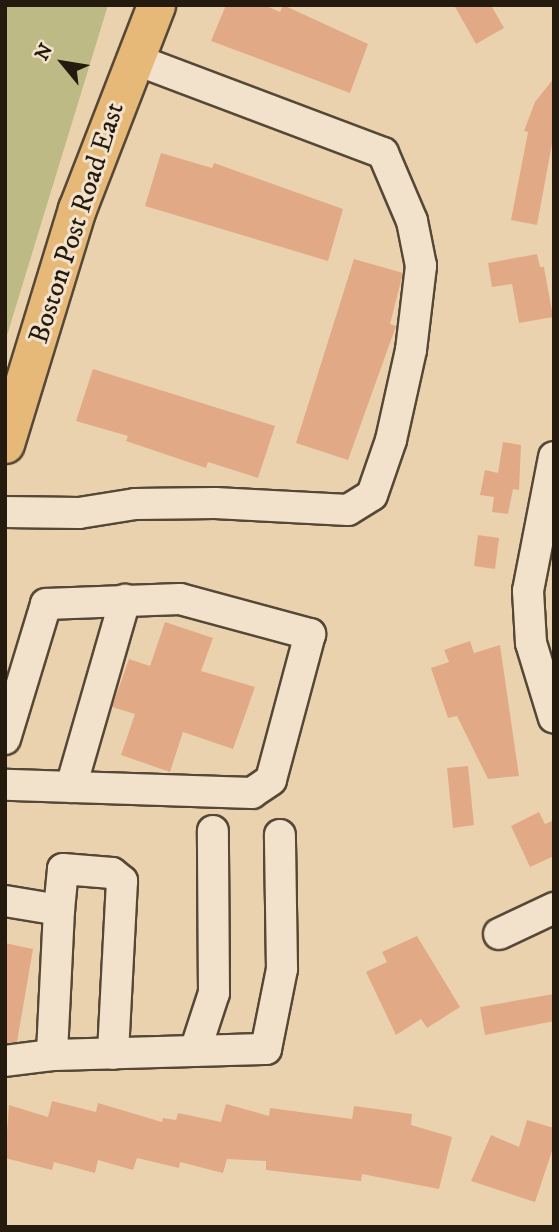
<!DOCTYPE html>
<style>
body{margin:0}
#map{position:relative;width:559px;height:1232px;overflow:hidden;background:#ebd2af;font-family:"IM FELL DW Pica",serif}
div>[style]{position:absolute}
[style*='--x']{left:calc(var(--x)*1px);top:calc(var(--y)*1px);width:calc(var(--w)*1px);rotate:calc(var(--a)*1deg)}
.green>*{inset:0;background:#beba86}
.building>*{inset:0;background:#e2a987}
.roads{filter:drop-shadow(2px 0 #564836) drop-shadow(-2px 0 #564836) drop-shadow(0 2px #564836) drop-shadow(0 -2px #564836)}
.minor>*{height:30px;margin:-15px;padding:0 15px;transform-origin:15px;border-radius:15px;background:#f2e2cb}
.major>*{height:37px;margin:-18.5px;padding:0 18.5px;transform-origin:18.5px;border-radius:18.5px;background:#e6b978}
span{translate:-50% -50%;white-space:nowrap;text-align:center;line-height:1.15;-webkit-text-stroke:6px #f2e2cb;paint-order:stroke}
.street-label{font-size:28px;color:#241a0d}
.frame{position:absolute;inset:0;border:7px solid #241a0d;pointer-events:none}
.north{position:absolute;left:28px;top:28px;width:70px;height:70px;-webkit-text-stroke:5px #f2e2cb;paint-order:stroke;rotate:300deg;font-size:19px;font-weight:700;line-height:28px;text-align:center;color:#241a0d}
.north::after{content:'';display:block;margin:auto;width:24px;height:32px;background:#241a0d;clip-path:polygon(50% 0,100% 100%,50% 72%,0 100%)}
</style>
<div id="map">
<div class="green">
<i style="clip-path:polygon(5px 5px,108px 5px,5px 342px)"></i>
</div>
<div class="building">
<i style="clip-path:polygon(226px 5px,264px 5px,280px 12px,283px 5px,368px 44px,350px 93px,211px 41px)"></i>
<i style="clip-path:polygon(454px 5px,491px 5px,504px 28px,476px 44px)"></i>
<i style="clip-path:polygon(554px 78px,554px 133px,537px 225px,511px 220px,528px 132px,524px 131px,535px 102px)"></i>
<i style="clip-path:polygon(161px 153px,212px 168px,214px 163px,343px 209px,328px 261px,145px 206px)"></i>
<i style="clip-path:polygon(537px 254px,540px 267px,544px 267px,553px 317px,519px 323px,512px 284px,492px 287px,488px 263px)"></i>
<i style="clip-path:polygon(354px 259px,403px 273px,390px 324px,396px 326px,348px 460px,296px 443px)"></i>
<i style="clip-path:polygon(93px 369px,275px 426px,258px 478px,208px 462px,206px 468px,126px 441px,128px 436px,76px 421px)"></i>
<i style="clip-path:polygon(503px 442px,521px 445px,519px 490px,513px 489px,508px 514px,492px 512px,494px 497px,480px 495px,485px 470px,498px 473px)"></i>
<i style="clip-path:polygon(478px 535px,499px 538px,495px 569px,474px 566px)"></i>
<i style="clip-path:polygon(165px 622px,213px 638px,201px 671px,255px 687px,233px 749px,183px 732px,170px 772px,121px 755px,135px 714px,112px 707px,129px 659px,150px 666px)"></i>
<i style="clip-path:polygon(470px 641px,474px 653px,500px 645px,519px 776px,488px 779px,457px 716px,448px 718px,431px 668px,449px 662px,444px 650px)"></i>
<i style="clip-path:polygon(468px 766px,474px 825px,453px 828px,447px 768px)"></i>
<i style="clip-path:polygon(539px 812px,545px 824px,554px 820px,554px 856px,530px 867px,511px 826px)"></i>
<i style="clip-path:polygon(417px 936px,460px 1007px,427px 1028px,421px 1019px,396px 1035px,366px 972px,387px 962px,382px 952px)"></i>
<i style="clip-path:polygon(5px 943px,33px 949px,17px 1042px,5px 1043px)"></i>
<i style="clip-path:polygon(554px 994px,554px 1021px,485px 1035px,480px 1007px)"></i>
<i style="clip-path:polygon(52px 1101px,96px 1112px,98px 1103px,162px 1122px,163px 1118px,176px 1120px,178px 1113px,221px 1122px,226px 1104px,269px 1116px,270px 1108px,352px 1119px,354px 1106px,412px 1114px,411px 1125px,452px 1137px,439px 1189px,362px 1174px,361px 1181px,266px 1170px,266px 1161px,227px 1159px,223px 1173px,180px 1162px,179px 1168px,137px 1158px,133px 1170px,98px 1160px,95px 1173px,54px 1162px,52px 1170px,5px 1158px,9px 1105px,48px 1117px)"></i>
<i style="clip-path:polygon(527px 1120px,554px 1128px,554px 1145px,535px 1202px,471px 1181px,491px 1135px,519px 1147px)"></i>
</div>
<div class="roads">
<div class="minor">
<i style="--x:554;--y:457;--w:136;--a:101"></i>
<i style="--x:528;--y:591;--w:52;--a:86.7"></i>
<i style="--x:531;--y:643;--w:78;--a:73"></i>
<i style="--x:5;--y:512;--w:74;--a:0.8"></i>
<i style="--x:79;--y:513;--w:57;--a:-9.1"></i>
<i style="--x:135;--y:504;--w:80;--a:-0.7"></i>
<i style="--x:215;--y:503;--w:133;--a:3"></i>
<i style="--x:348;--y:510;--w:28;--a:-32"></i>
<i style="--x:372;--y:495;--w:58;--a:-70.9"></i>
<i style="--x:391;--y:440;--w:92;--a:-77.5"></i>
<i style="--x:411;--y:350;--w:85;--a:-83.2"></i>
<i style="--x:421;--y:266;--w:46;--a:-101.3"></i>
<i style="--x:412;--y:221;--w:74;--a:-113.1"></i>
<i style="--x:383;--y:153;--w:266;--a:-159.3"></i>
<i style="--x:5;--y:739;--w:141;--a:-73.1"></i>
<i style="--x:46;--y:604;--w:134;--a:-2.1"></i>
<i style="--x:180;--y:599;--w:135;--a:15.1"></i>
<i style="--x:310;--y:634;--w:151;--a:105"></i>
<i style="--x:271;--y:780;--w:23;--a:146"></i>
<i style="--x:252;--y:793;--w:247;--a:-178.1"></i>
<i style="--x:71;--y:787;--w:195;--a:-73.9"></i>
<i style="--x:5;--y:901;--w:55;--a:9.5"></i>
<i style="--x:59;--y:910;--w:145;--a:92.8"></i>
<i style="--x:52;--y:1055;--w:47;--a:172.7"></i>
<i style="--x:59;--y:910;--w:41;--a:-84.4"></i>
<i style="--x:63;--y:869;--w:49;--a:4.7"></i>
<i style="--x:112;--y:873;--w:13;--a:39"></i>
<i style="--x:122;--y:881;--w:173;--a:93"></i>
<i style="--x:499;--y:934;--w:61;--a:-25.3"></i>
<i style="--x:195;--y:1051;--w:61;--a:-71.9"></i>
<i style="--x:214;--y:993;--w:162;--a:-90.4"></i>
<i style="--x:52;--y:1055;--w:214;--a:-1.6"></i>
<i style="--x:266;--y:1049;--w:82;--a:-78.7"></i>
<i style="--x:282;--y:969;--w:134;--a:-90.9"></i>
</div>
<div class="major">
<i style="--x:5;--y:444;--w:246;--a:-73"></i>
<i style="--x:77;--y:209;--w:219;--a:-68.8"></i>
</div>
</div>
<div class="street-label">
<span style="left:77px;top:223px;rotate:-72deg">Boston Post Road East</span>
</div>
<div class="frame"></div>
<div class="north">N</div>
</div>
